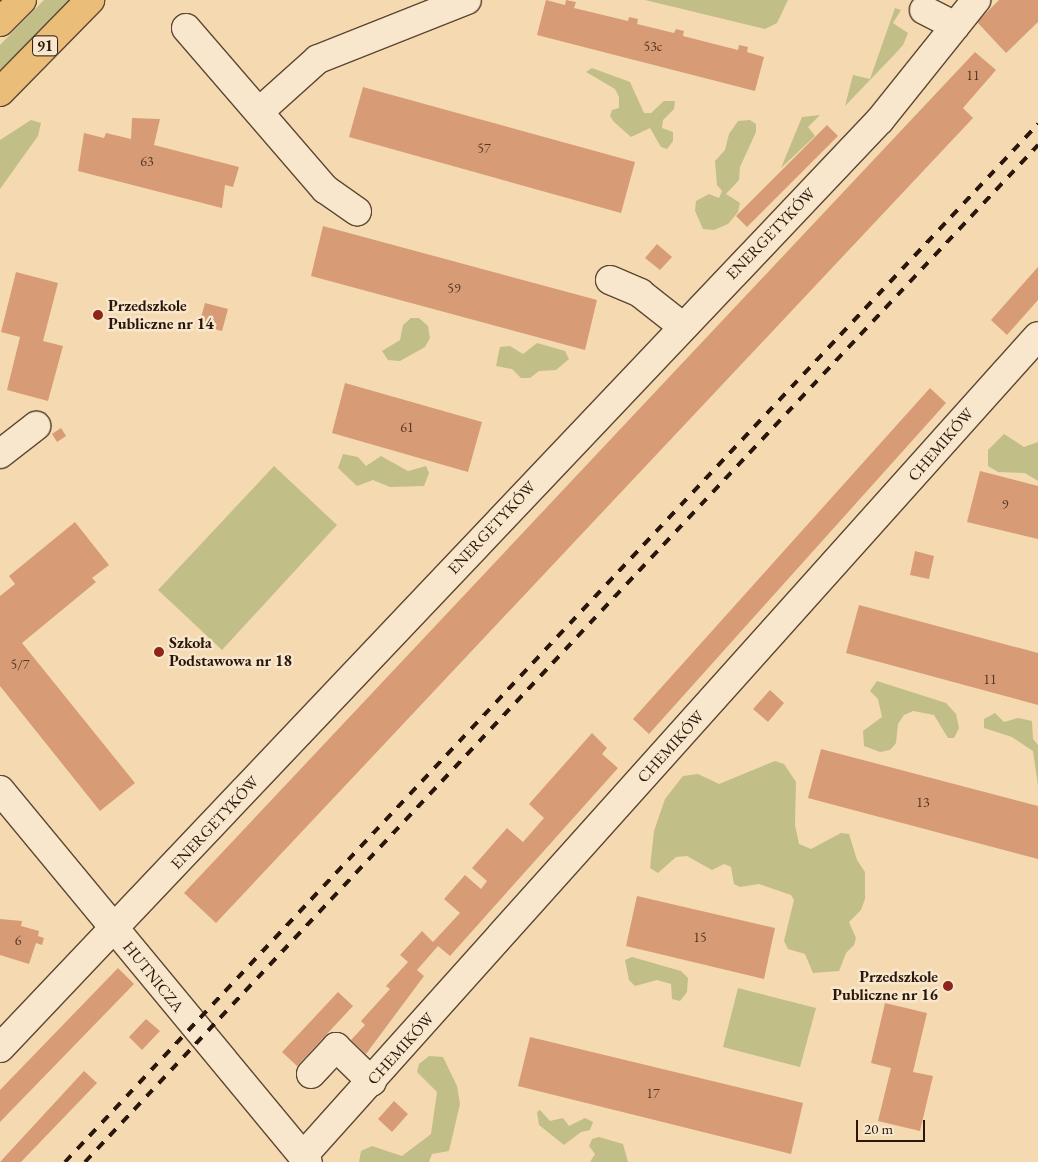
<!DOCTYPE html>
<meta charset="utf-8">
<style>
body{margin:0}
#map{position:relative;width:1038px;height:1162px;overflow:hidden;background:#f5dab1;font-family:"EB Garamond",serif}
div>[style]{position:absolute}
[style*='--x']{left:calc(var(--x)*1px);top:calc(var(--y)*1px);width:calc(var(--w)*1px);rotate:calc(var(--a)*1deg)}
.green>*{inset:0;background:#c1be88}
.building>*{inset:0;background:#d79b76}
.roads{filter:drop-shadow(1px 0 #5e4734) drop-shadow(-1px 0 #5e4734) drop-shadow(0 1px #5e4734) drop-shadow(0 -1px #5e4734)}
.minor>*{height:28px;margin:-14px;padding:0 14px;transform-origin:14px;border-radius:14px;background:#f8e7cc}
.major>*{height:28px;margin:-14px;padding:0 14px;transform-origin:14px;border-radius:14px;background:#eabd78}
.rail>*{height:4px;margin-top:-2px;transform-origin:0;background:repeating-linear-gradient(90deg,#2b160b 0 9px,transparent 0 18px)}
.dots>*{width:14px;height:14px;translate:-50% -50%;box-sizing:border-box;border:2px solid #f8e7cc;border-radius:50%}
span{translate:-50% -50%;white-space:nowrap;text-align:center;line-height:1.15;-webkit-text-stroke:5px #f8e7cc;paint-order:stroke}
.number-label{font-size:14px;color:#563726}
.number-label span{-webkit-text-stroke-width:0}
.shield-label span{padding:1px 4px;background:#f8e7cc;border:1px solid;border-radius:4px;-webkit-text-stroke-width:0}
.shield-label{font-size:15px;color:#2b160b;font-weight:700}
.street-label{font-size:16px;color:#2b160b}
.poi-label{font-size:16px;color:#2b160b;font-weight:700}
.left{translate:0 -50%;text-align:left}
.right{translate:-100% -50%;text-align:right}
.scale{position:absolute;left:856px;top:1120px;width:69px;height:22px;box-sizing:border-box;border:2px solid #2b160b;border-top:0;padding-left:6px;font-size:15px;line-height:18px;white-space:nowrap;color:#2b160b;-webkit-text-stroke:4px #f8e7cc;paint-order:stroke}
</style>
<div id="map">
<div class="green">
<i style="clip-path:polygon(44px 0,70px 0,0 71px,0 45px)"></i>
<i style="clip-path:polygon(645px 0,788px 0,777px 23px,765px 29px)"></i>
<i style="clip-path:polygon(895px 8px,901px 10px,893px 23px,908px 33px,903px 45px,894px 55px,845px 106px,853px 75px,870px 79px)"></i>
<i style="clip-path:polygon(592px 68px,630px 82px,644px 113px,651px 113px,664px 101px,675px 101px,674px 109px,663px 120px,662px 128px,673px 132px,673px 141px,667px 149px,661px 147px,650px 128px,631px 137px,614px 122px,610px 116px,612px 110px,619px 108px,619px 97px,615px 89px,586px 72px)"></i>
<i style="clip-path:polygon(820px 115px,808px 127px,815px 136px,781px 168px,802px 117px)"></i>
<i style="clip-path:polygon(31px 120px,41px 123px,38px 136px,0 189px,0 140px)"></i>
<i style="clip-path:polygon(750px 120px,756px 124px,756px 132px,740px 167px,739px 180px,726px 194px,740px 203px,738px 212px,728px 224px,714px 230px,703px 229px,695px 211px,696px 201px,709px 194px,719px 198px,722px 191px,717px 185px,715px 161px,725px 150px,729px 134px,738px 121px)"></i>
<i style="clip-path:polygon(411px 318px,419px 318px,428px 326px,430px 338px,425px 347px,400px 361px,388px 360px,382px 351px,400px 340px,403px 325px)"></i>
<i style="clip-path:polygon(537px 343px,565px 351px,569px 359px,556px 370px,539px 371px,530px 378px,521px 378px,512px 369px,496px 366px,500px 347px,510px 346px,523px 354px)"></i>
<i style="clip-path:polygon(1004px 434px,1024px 447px,1038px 442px,1038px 481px,1025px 473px,998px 472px,988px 466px,988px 450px)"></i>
<i style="clip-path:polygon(343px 454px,358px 457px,366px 466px,381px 456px,408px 471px,426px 466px,429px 473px,424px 486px,390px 487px,373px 480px,357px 486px,338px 468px)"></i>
<i style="clip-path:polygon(274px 466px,337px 525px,222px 650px,158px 590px)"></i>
<i style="clip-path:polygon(877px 681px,946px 703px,956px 714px,959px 728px,954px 738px,948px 738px,934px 715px,913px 711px,904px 715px,898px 724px,896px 743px,890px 750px,880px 752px,864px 746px,863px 731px,882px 717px,878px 699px,870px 691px)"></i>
<i style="clip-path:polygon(995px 713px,1004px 722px,1018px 718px,1032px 721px,1033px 739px,1038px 745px,1038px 786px,1033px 751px,1012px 737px,984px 728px,984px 719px)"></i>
<i style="clip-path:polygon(775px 761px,784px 764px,796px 782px,795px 825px,799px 844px,811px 849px,841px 833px,849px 834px,857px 860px,865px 872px,865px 899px,861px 910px,849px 922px,856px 938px,854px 945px,846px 953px,839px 971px,813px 973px,805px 954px,788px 949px,784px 941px,794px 900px,791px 895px,759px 884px,740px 887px,734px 884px,731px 867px,724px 864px,712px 870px,687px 856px,676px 857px,658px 873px,650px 868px,654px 831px,665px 799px,683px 776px,698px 774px,719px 784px)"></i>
<i style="clip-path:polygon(632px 957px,681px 971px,688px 978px,687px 992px,680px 1001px,672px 999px,671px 984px,657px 980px,635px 986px,629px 980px,625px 960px)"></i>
<i style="clip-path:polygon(738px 988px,816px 1008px,800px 1067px,723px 1047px)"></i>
<i style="clip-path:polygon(429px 1056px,443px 1057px,457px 1086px,460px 1104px,449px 1151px,432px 1154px,429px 1162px,359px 1162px,361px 1151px,372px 1146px,402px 1156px,431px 1134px,437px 1092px,417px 1072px,419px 1064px)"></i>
<i style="clip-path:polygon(540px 1110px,550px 1121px,563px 1118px,569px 1126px,585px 1118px,593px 1122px,590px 1130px,581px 1132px,564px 1145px,539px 1125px,537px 1112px)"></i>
<i style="clip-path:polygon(599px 1137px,623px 1144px,628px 1162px,590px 1162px,595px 1154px,589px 1146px,592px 1139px)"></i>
</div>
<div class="building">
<i style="clip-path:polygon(546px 0,565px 5px,566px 0,576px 2px,574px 8px,628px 21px,629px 17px,638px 19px,637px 24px,674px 33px,676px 29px,684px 31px,683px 36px,738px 50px,739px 45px,748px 47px,747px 52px,764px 57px,755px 91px,537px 35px)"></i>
<i style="clip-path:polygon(999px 0,1038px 0,1038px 22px,1006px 53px,977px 22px)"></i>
<i style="clip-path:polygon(975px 52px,996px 70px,963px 108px,973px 118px,216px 923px,184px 893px)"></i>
<i style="clip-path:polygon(363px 87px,635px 162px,621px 213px,349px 137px)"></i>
<i style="clip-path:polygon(132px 118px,160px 119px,154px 145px,239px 167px,233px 187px,225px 185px,222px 208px,78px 171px,84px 133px,104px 138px,106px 133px,131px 139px)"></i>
<i style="clip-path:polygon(827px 125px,838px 136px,747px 227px,736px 216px)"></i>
<i style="clip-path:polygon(323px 226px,597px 300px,585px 350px,311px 276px)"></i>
<i style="clip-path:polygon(657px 244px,672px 257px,660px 270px,645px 258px)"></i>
<i style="clip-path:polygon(1038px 267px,1038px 300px,1007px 335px,991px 320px)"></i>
<i style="clip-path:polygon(16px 272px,58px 283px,43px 341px,63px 346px,48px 401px,7px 390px,20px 337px,1px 332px)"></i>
<i style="clip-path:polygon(205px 303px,228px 309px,222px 331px,199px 325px)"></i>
<i style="clip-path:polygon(345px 383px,482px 422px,468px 472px,332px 433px)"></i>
<i style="clip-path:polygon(930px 388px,946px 403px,649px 734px,633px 719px)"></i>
<i style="clip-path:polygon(61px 428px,66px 436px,57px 442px,52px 434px)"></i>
<i style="clip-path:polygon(980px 471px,1038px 486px,1038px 539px,967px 522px)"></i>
<i style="clip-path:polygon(75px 522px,109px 565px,92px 578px,96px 582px,22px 643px,135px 783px,100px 811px,0 686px,0 596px,15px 584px,9px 576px)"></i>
<i style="clip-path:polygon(915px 551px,934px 556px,929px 579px,910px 575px)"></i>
<i style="clip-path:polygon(859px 605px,1038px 653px,1038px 705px,846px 653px)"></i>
<i style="clip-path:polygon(770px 690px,784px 703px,768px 722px,753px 709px)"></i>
<i style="clip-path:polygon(592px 733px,607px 748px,602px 754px,618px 768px,450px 956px,438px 946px,417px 970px,424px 976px,366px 1054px,351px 1040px,365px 1025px,361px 1021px,390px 989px,386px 986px,408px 962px,400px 955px,422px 931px,433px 942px,460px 913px,444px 899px,465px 875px,481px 889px,487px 881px,472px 868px,507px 828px,523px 842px,544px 818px,529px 804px)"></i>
<i style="clip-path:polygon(821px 749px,1038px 806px,1038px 859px,808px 798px)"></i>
<i style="clip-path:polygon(637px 896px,775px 928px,764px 979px,626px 946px)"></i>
<i style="clip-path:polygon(0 919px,22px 921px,21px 926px,39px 931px,38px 936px,44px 938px,42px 945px,36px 943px,29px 964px,0 955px)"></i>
<i style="clip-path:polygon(118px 968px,134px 984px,0 1122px,0 1090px)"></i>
<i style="clip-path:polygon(338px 992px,353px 1006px,297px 1066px,282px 1052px)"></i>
<i style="clip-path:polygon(885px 1003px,927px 1013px,913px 1072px,933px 1076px,920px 1131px,878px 1121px,891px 1068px,871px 1063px)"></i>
<i style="clip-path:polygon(146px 1019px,160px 1031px,142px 1050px,129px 1037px)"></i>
<i style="clip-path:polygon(530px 1037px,803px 1103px,791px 1154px,518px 1086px)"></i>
<i style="clip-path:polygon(84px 1071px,97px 1083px,21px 1162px,0 1162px)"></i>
<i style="clip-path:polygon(394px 1101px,408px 1114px,392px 1132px,378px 1119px)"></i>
</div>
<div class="roads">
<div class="minor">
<i style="--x:924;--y:10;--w:35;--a:27"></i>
<i style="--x:186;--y:28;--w:213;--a:49.2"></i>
<i style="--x:325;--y:189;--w:39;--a:35"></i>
<i style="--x:260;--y:111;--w:78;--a:-41.9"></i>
<i style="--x:318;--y:59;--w:160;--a:-21.6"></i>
<i style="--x:610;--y:280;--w:33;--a:23"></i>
<i style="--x:640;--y:293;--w:53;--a:38.2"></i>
<i style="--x:0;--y:454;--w:46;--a:-37.9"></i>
<i style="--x:0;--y:790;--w:483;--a:50.4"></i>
<i style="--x:0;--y:1048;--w:1279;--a:-46.52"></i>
<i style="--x:880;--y:120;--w:154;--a:-51.3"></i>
<i style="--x:311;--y:1074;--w:37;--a:-47"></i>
<i style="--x:336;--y:1047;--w:50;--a:44.2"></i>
<i style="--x:303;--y:1156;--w:1101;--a:-48.13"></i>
</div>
<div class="major">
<i style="--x:0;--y:22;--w:31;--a:-45"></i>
<i style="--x:0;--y:92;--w:129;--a:-45.6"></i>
</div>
</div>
<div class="rail">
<i style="--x:65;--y:1162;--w:1423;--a:-46.85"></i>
<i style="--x:85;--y:1162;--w:1394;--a:-46.86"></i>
</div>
<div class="dots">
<i style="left:98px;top:315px;background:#8f2418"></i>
<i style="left:159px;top:652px;background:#8f2418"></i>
<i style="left:948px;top:986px;background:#8f2418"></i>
</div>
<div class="number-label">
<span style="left:653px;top:46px">53c</span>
<span style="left:973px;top:75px">11</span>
<span style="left:484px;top:148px">57</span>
<span style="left:147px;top:161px">63</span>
<span style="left:454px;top:288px">59</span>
<span style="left:407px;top:427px">61</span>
<span style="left:1005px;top:504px">9</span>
<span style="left:20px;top:664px">5/7</span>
<span style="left:990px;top:679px">11</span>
<span style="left:923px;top:802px">13</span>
<span style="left:700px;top:937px">15</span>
<span style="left:18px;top:940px">6</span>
<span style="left:653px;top:1093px">17</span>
</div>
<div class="shield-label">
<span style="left:45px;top:46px">91</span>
</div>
<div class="street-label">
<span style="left:771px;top:234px;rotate:-46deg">ENERGETYKÓW</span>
<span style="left:941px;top:445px;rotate:-49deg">CHEMIKÓW</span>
<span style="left:492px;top:528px;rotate:-47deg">ENERGETYKÓW</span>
<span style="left:671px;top:747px;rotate:-48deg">CHEMIKÓW</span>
<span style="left:215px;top:823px;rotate:-47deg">ENERGETYKÓW</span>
<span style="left:153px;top:977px;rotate:51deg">HUTNICZA</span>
<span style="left:401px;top:1049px;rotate:-48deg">CHEMIKÓW</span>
</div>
<div class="poi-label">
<span class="left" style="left:108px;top:315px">Przedszkole<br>Publiczne nr 14</span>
<span class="left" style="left:169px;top:652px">Szkoła<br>Podstawowa nr 18</span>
<span class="right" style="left:938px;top:986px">Przedszkole<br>Publiczne nr 16</span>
</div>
<div class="scale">20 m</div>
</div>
